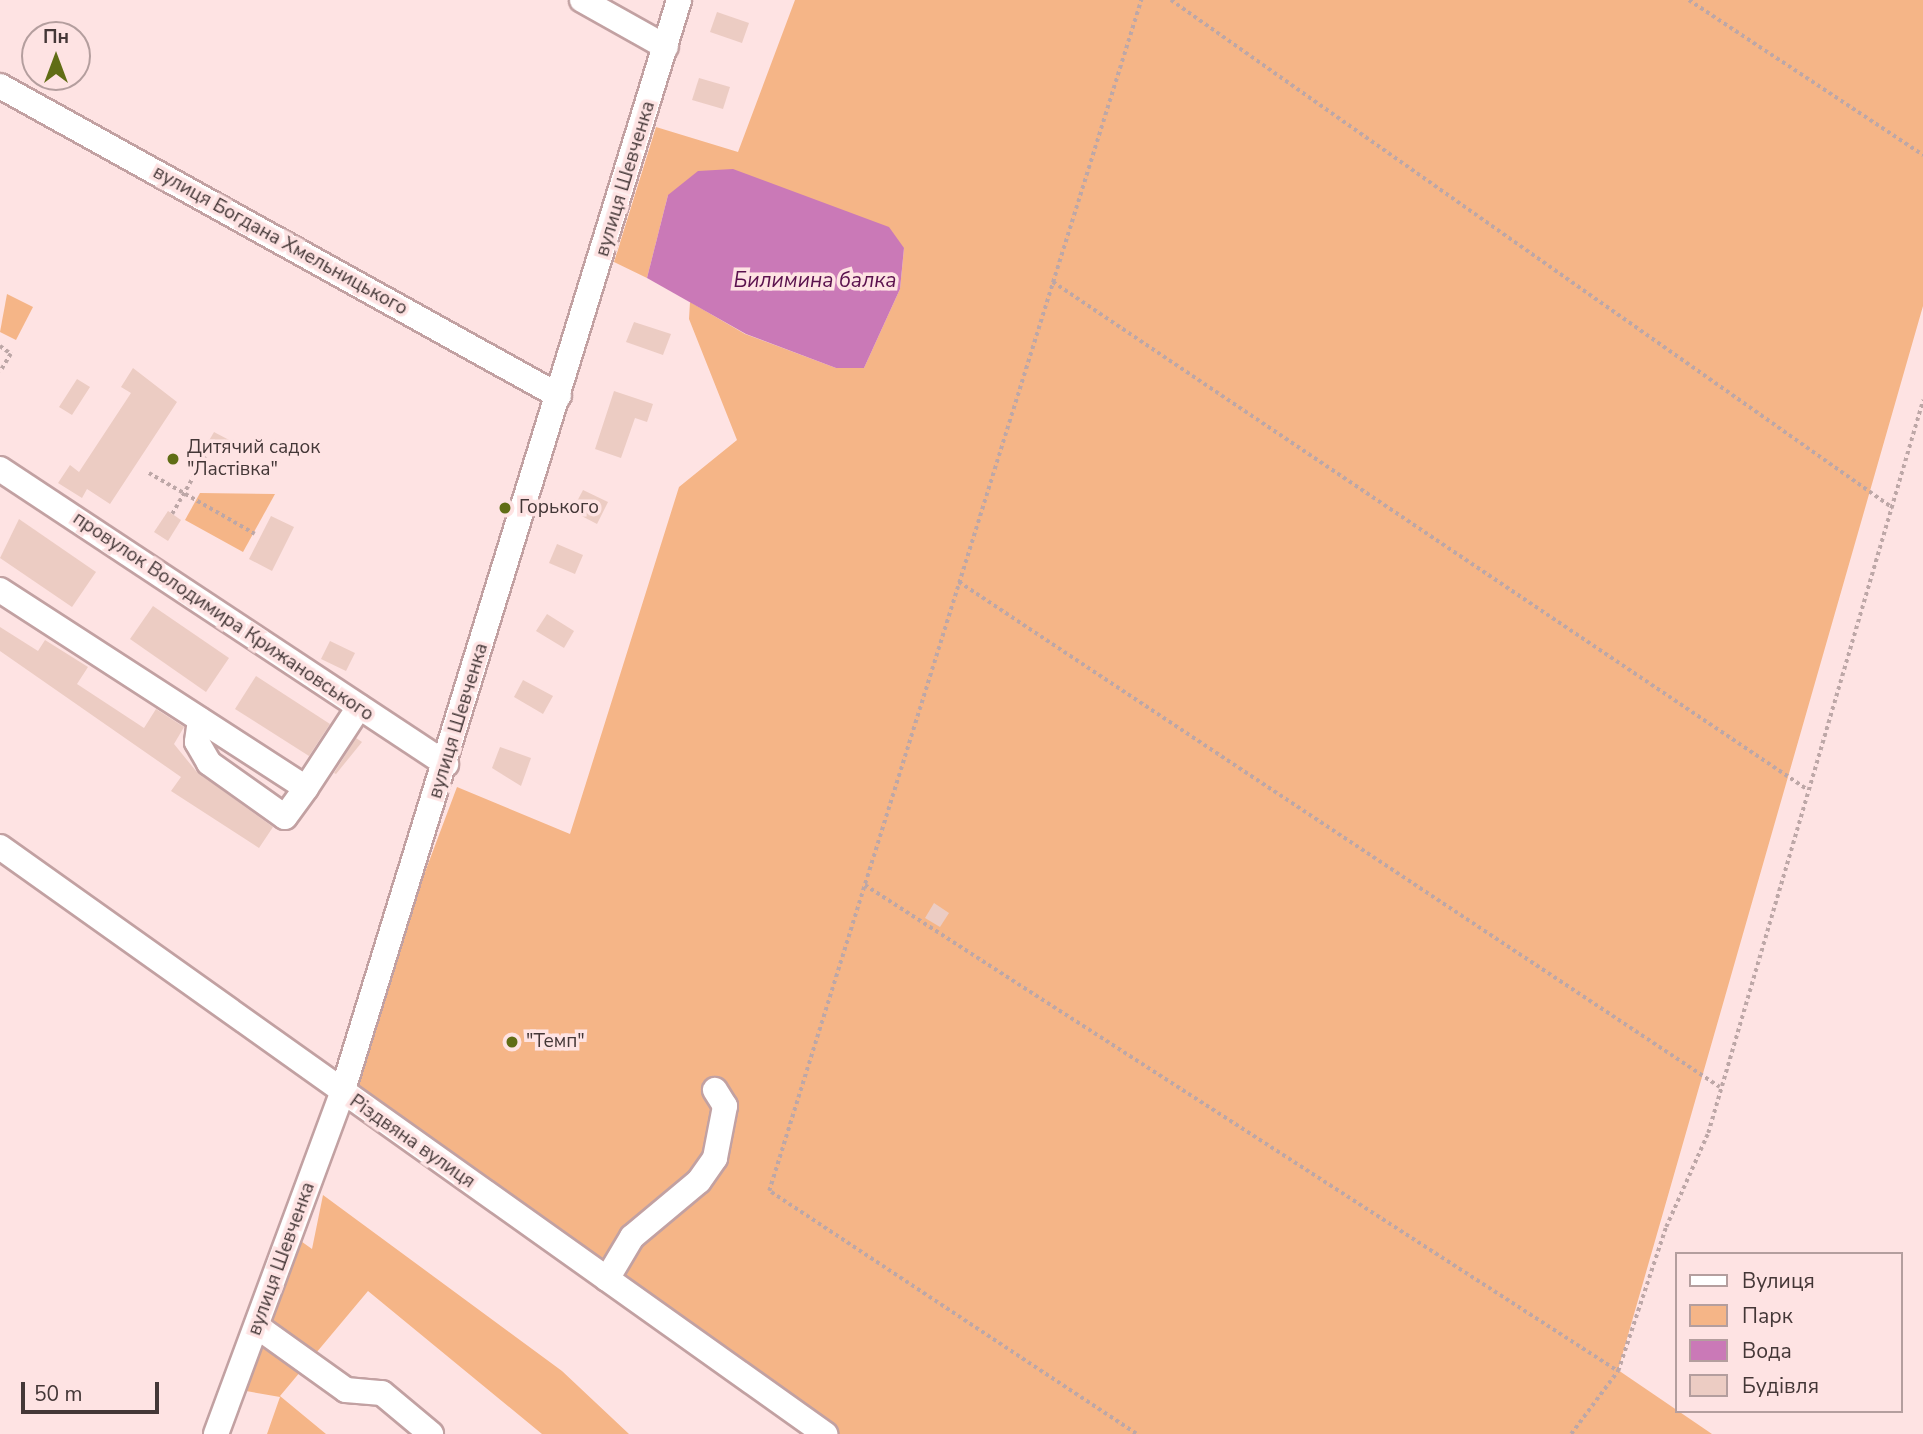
<!DOCTYPE html>
<meta charset="utf-8">
<style>
body{margin:0}
#map{position:relative;width:1923px;height:1434px;overflow:hidden;background:#fee3e3;font-family:"Nunito Sans",sans-serif}
div>[style]{position:absolute}
[style*='--x']{left:calc(var(--x)*1px);top:calc(var(--y)*1px);width:calc(var(--w)*1px);rotate:calc(var(--a)*1deg)}
.green>*{inset:0;background:#f5b587}
.water>*{inset:0;background:#ca79b7}
.building>*{inset:0;background:#ecccc3}
.path>*{height:3.5px;margin-top:-1.75px;transform-origin:0;background:repeating-linear-gradient(90deg,#bda7a7 0 3.5px,transparent 0 7px)}
.roads{filter:drop-shadow(2px 0 #c2a1a2) drop-shadow(-2px 0 #c2a1a2) drop-shadow(0 2px #c2a1a2) drop-shadow(0 -2px #c2a1a2)}
.minor>*{height:24px;margin:-12px;padding:0 12px;transform-origin:12px;border-radius:12px;background:#fff}
.dots>*{width:19px;height:19px;translate:-50% -50%;box-sizing:border-box;border:4px solid #fee3e3;border-radius:50%}
span{translate:-50% -50%;white-space:nowrap;text-align:center;line-height:1.15;-webkit-text-stroke:7px #fee3e3;paint-order:stroke}
.street-label{font-size:19px;color:#443737}
.poi-label{font-size:19px;color:#443737}
.left{translate:0 -50%;text-align:left}
.water-label{font-size:21px;color:#5b124e;font-style:italic}
.legend{position:absolute;left:1675px;top:1252px;width:228px;height:161px;box-sizing:border-box;background:#fee3e3;border:2px solid #b49e9e;margin:0;padding:9px 12px;list-style:none;font-size:21px;color:#443737}
.legend li{display:flex;align-items:center;gap:14px;height:35px}
.legend b{width:35px;border:2px solid #b49e9e}
.north{position:absolute;left:21px;top:21px;width:70px;height:70px;box-sizing:border-box;background:#fee3e3;border:2px solid #b49e9e;border-radius:50%;rotate:0deg;font-size:19px;font-weight:700;line-height:28px;text-align:center;color:#443737}
.north::after{content:'';display:block;margin:auto;width:24px;height:32px;background:#606d15;clip-path:polygon(50% 0,100% 100%,50% 72%,0 100%)}
.scale{position:absolute;left:21px;top:1382px;width:138px;height:32px;box-sizing:border-box;border:4px solid #443737;border-top:0;padding-left:9px;font-size:21px;line-height:24px;white-space:nowrap;color:#443737;-webkit-text-stroke:5px #fee3e3;paint-order:stroke}
</style>
<div id="map">
<div class="green">
<i style="clip-path:polygon(795px 0,1923px 0,1923px 306px,1618px 1370px,1712px 1434px,825px 1434px,342px 1093px,457px 787px,570px 834px,679px 487px,737px 440px,689px 319px,690px 302px,745px 334px,836px 368px,864px 368px,900px 289px,904px 248px,668px 195px,647px 278px,614px 262px,656px 127px,738px 152px)"></i>
<i style="clip-path:polygon(7px 294px,33px 307px,16px 340px,0 332px)"></i>
<i style="clip-path:polygon(200px 493px,275px 494px,243px 552px,185px 520px)"></i>
<i style="clip-path:polygon(323px 1195px,562px 1371px,629px 1434px,542px 1434px,368px 1291px,280px 1396px,326px 1434px,267px 1434px,280px 1397px,235px 1389px,291px 1234px,312px 1249px)"></i>
</div>
<div class="water">
<i style="clip-path:polygon(733px 169px,889px 227px,904px 248px,900px 289px,864px 368px,836px 368px,746px 334px,647px 278px,668px 195px,698px 171px)"></i>
</div>
<div class="building">
<i style="clip-path:polygon(717px 12px,749px 23px,742px 43px,710px 32px)"></i>
<i style="clip-path:polygon(699px 78px,730px 87px,723px 109px,692px 100px)"></i>
<i style="clip-path:polygon(634px 322px,671px 334px,663px 355px,626px 342px)"></i>
<i style="clip-path:polygon(133px 368px,177px 402px,110px 504px,87px 489px,82px 498px,58px 483px,70px 465px,79px 472px,131px 393px,121px 387px)"></i>
<i style="clip-path:polygon(77px 379px,90px 387px,72px 415px,59px 407px)"></i>
<i style="clip-path:polygon(614px 391px,653px 404px,647px 422px,635px 418px,621px 458px,595px 449px)"></i>
<i style="clip-path:polygon(214px 432px,231px 441px,225px 453px,207px 444px)"></i>
<i style="clip-path:polygon(583px 490px,608px 502px,597px 524px,572px 511px)"></i>
<i style="clip-path:polygon(168px 511px,181px 520px,168px 541px,154px 532px)"></i>
<i style="clip-path:polygon(271px 516px,294px 527px,272px 571px,249px 559px)"></i>
<i style="clip-path:polygon(19px 519px,96px 572px,72px 607px,0 558px)"></i>
<i style="clip-path:polygon(557px 544px,583px 555px,575px 574px,549px 563px)"></i>
<i style="clip-path:polygon(153px 606px,229px 658px,206px 692px,130px 639px)"></i>
<i style="clip-path:polygon(547px 614px,574px 631px,564px 648px,536px 631px)"></i>
<i style="clip-path:polygon(0 627px,38px 651px,45px 640px,88px 667px,77px 684px,144px 728px,156px 709px,184px 727px,174px 744px,196px 771px,273px 827px,259px 848px,171px 791px,181px 777px,0 651px)"></i>
<i style="clip-path:polygon(330px 641px,355px 653px,346px 671px,321px 659px)"></i>
<i style="clip-path:polygon(256px 676px,330px 724px,309px 756px,235px 709px)"></i>
<i style="clip-path:polygon(523px 680px,553px 696px,543px 714px,514px 697px)"></i>
<i style="clip-path:polygon(356px 738px,362px 742px,336px 774px,334px 773px)"></i>
<i style="clip-path:polygon(500px 747px,531px 758px,521px 786px,492px 768px)"></i>
<i style="clip-path:polygon(934px 903px,949px 913px,940px 927px,925px 918px)"></i>
</div>
<div class="path">
<i style="--x:1171;--y:0;--w:883;--a:35.13"></i>
<i style="--x:1689;--y:0;--w:281;--a:33.5"></i>
<i style="--x:1053;--y:282;--w:910;--a:33.93"></i>
<i style="--x:0;--y:346;--w:14;--a:36"></i>
<i style="--x:11;--y:354;--w:21;--a:121"></i>
<i style="--x:149;--y:473;--w:122;--a:29.9"></i>
<i style="--x:172;--y:514;--w:78;--a:-60.2"></i>
<i style="--x:959;--y:582;--w:913;--a:33.57"></i>
<i style="--x:865;--y:885;--w:896;--a:32.84"></i>
<i style="--x:1136;--y:1434;--w:440;--a:-146.5"></i>
<i style="--x:769;--y:1191;--w:1248;--a:-72.65"></i>
<i style="--x:1571;--y:1434;--w:79;--a:-53.3"></i>
<i style="--x:1618;--y:1371;--w:152;--a:-71.6"></i>
<i style="--x:1666;--y:1227;--w:103;--a:-65.9"></i>
<i style="--x:1708;--y:1133;--w:764;--a:-73.65"></i>
</div>
<div class="roads">
<div class="minor">
<i style="--x:582;--y:0;--w:96;--a:29.2"></i>
<i style="--x:0;--y:86;--w:639;--a:29.01"></i>
<i style="--x:0;--y:469;--w:535;--a:33.48"></i>
<i style="--x:0;--y:590;--w:364;--a:32.9"></i>
<i style="--x:306;--y:788;--w:97;--a:-56.8"></i>
<i style="--x:200;--y:720;--w:22;--a:98"></i>
<i style="--x:197;--y:742;--w:24;--a:60"></i>
<i style="--x:209;--y:763;--w:93;--a:35.4"></i>
<i style="--x:285;--y:817;--w:36;--a:-54"></i>
<i style="--x:0;--y:847;--w:1013;--a:35.43"></i>
<i style="--x:607;--y:1279;--w:49;--a:-59.2"></i>
<i style="--x:632;--y:1237;--w:87;--a:-39.9"></i>
<i style="--x:699;--y:1181;--w:28;--a:-55"></i>
<i style="--x:715;--y:1158;--w:53;--a:-79.1"></i>
<i style="--x:725;--y:1106;--w:19;--a:-122"></i>
<i style="--x:258;--y:1327;--w:108;--a:35.6"></i>
<i style="--x:346;--y:1390;--w:36;--a:5"></i>
<i style="--x:382;--y:1393;--w:64;--a:39.9"></i>
<i style="--x:216;--y:1434;--w:364;--a:-69.7"></i>
<i style="--x:342;--y:1093;--w:1144;--a:-72.86"></i>
</div>
</div>
<div class="dots">
<i style="left:173px;top:459px;background:#606d15"></i>
<i style="left:505px;top:508px;background:#606d15"></i>
<i style="left:512px;top:1042px;background:#606d15"></i>
</div>
<div class="street-label">
<span style="left:626px;top:179px;rotate:-73deg">вулиця Шевченка</span>
<span style="left:280px;top:241px;rotate:29deg">вулиця Богдана Хмельницького</span>
<span style="left:223px;top:617px;rotate:34deg">провулок Володимира Крижановського</span>
<span style="left:459px;top:721px;rotate:-73deg">вулиця Шевченка</span>
<span style="left:412px;top:1142px;rotate:35deg">Різдвяна вулиця</span>
<span style="left:282px;top:1259px;rotate:-70deg">вулиця Шевченка</span>
</div>
<div class="poi-label">
<span class="left" style="left:187px;top:459px">Дитячий садок<br>"Ластівка"</span>
<span class="left" style="left:519px;top:508px">Горького</span>
<span class="left" style="left:526px;top:1042px">"Темп"</span>
</div>
<div class="water-label">
<span style="left:815px;top:280px">Билимина балка</span>
</div>
<ul class="legend">
<li><b style="height:9px;background:#fff"></b>Вулиця</li>
<li><b style="height:19px;background:#f5b587"></b>Парк</li>
<li><b style="height:19px;background:#ca79b7"></b>Вода</li>
<li><b style="height:19px;background:#ecccc3"></b>Будівля</li>
</ul>
<div class="north">Пн</div>
<div class="scale">50 m</div>
</div>
